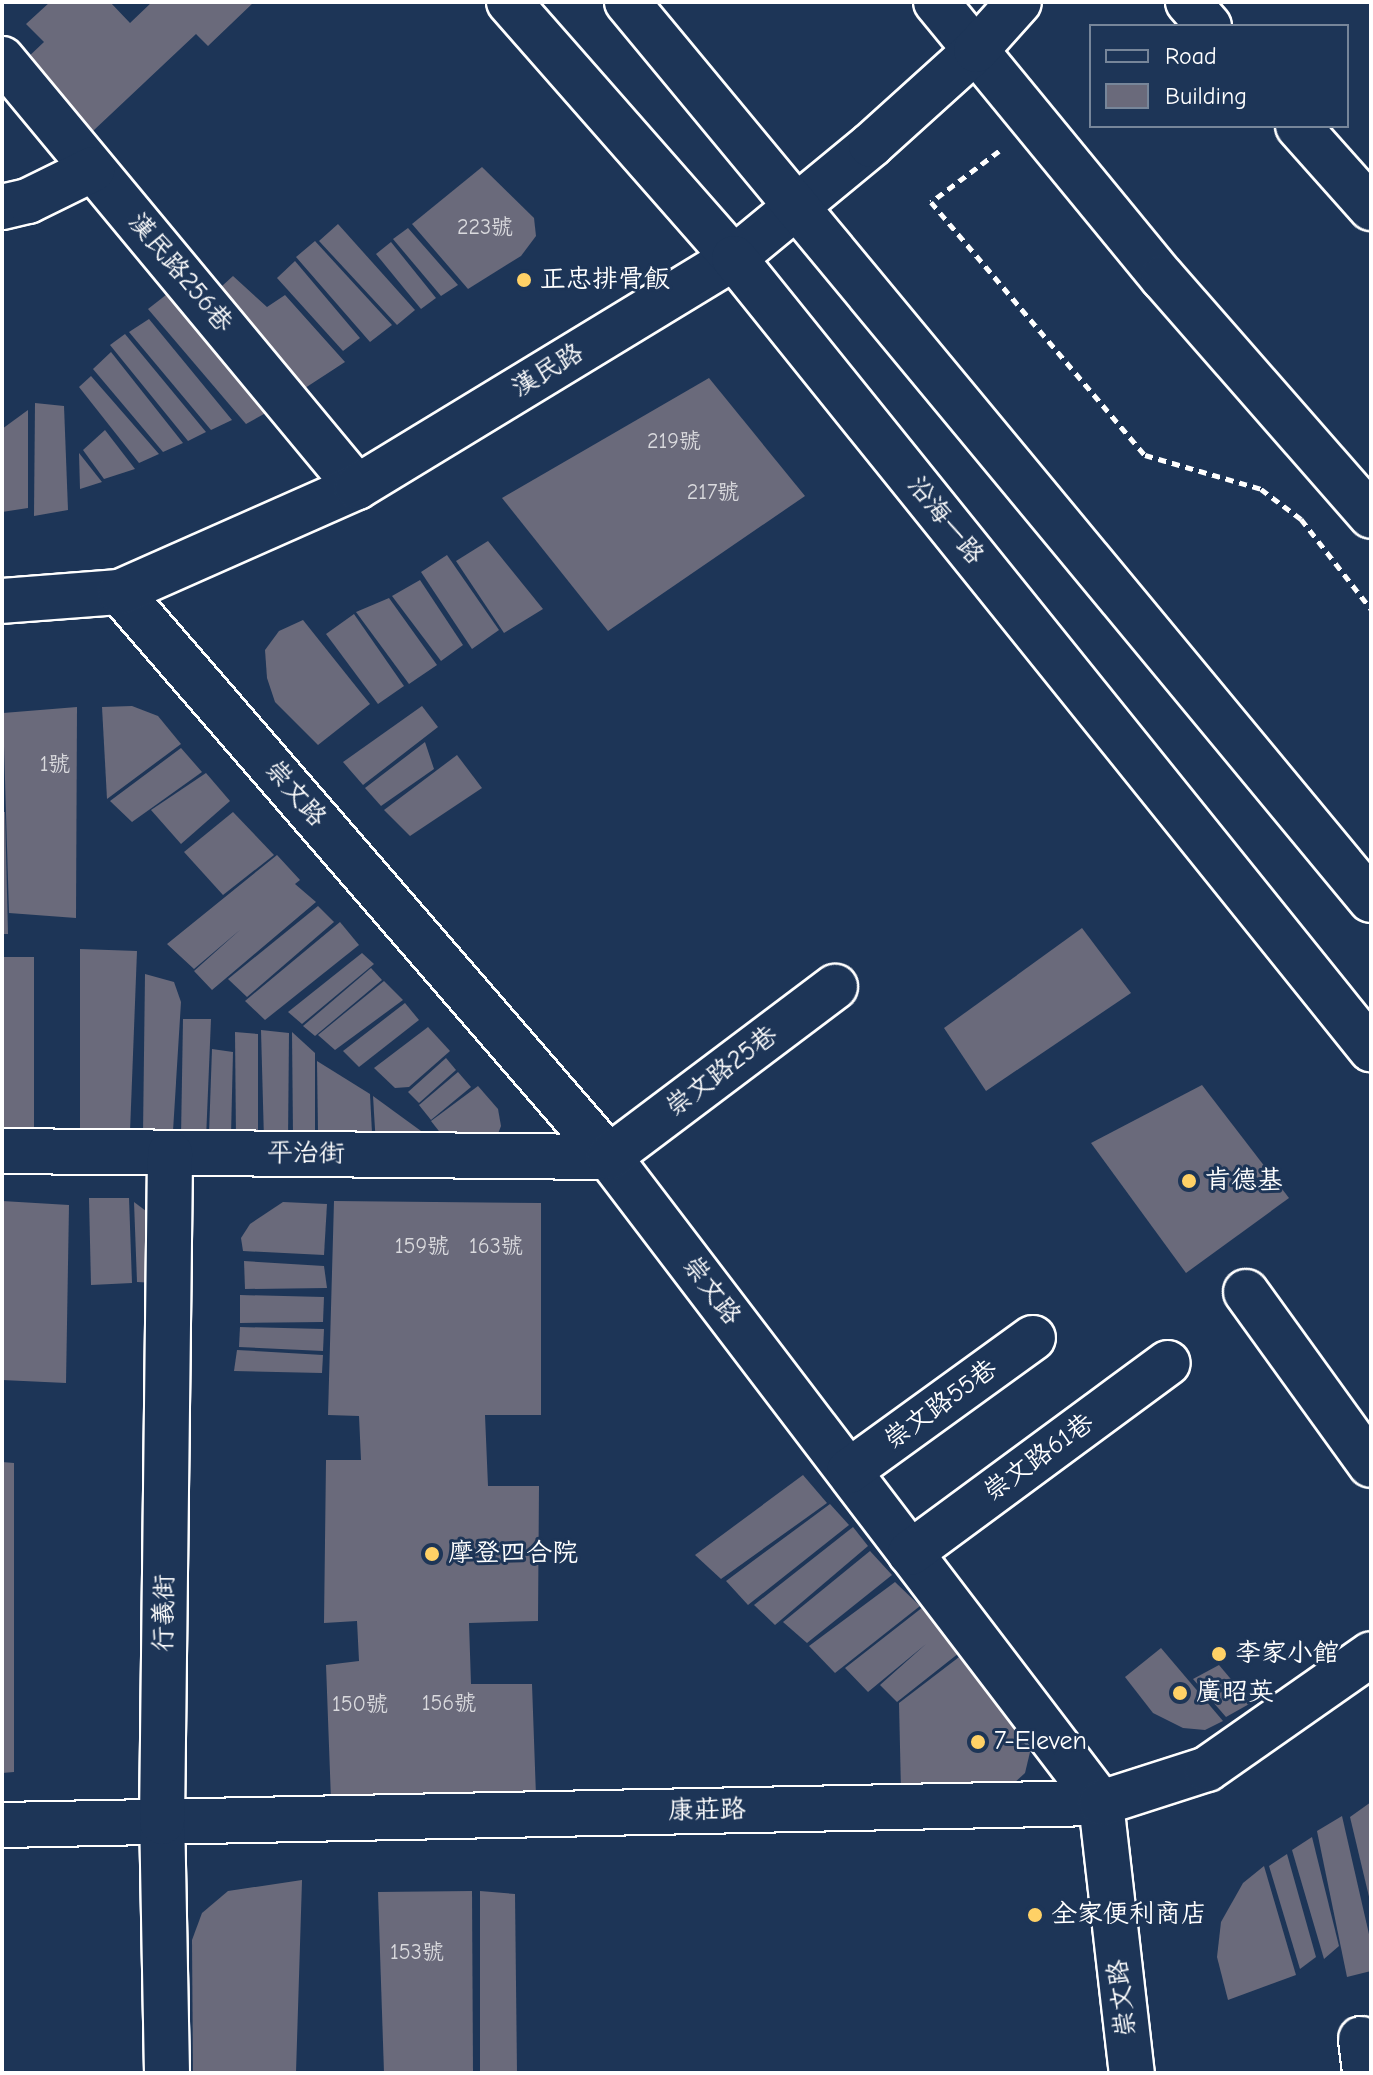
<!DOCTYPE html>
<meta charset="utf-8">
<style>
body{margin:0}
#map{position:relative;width:1373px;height:2075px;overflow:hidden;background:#1d3557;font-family:"Comic Neue","LXGW WenKai TC",sans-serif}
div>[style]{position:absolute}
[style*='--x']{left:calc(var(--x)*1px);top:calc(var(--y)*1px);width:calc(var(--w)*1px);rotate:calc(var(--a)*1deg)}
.building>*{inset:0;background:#6a6a7b}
.path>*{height:5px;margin-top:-2.5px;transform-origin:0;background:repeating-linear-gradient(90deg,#fff 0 8px,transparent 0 14px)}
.roads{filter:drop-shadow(2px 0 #fff) drop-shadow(-2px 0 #fff) drop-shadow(0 2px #fff) drop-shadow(0 -2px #fff)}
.minor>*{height:44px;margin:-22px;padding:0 22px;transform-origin:22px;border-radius:22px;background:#1d3557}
.major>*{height:44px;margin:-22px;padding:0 22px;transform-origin:22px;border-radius:22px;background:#1d3557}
.dots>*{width:22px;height:22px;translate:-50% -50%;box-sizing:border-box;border:4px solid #1d3557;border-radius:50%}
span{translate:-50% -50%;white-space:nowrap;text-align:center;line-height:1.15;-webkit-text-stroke:6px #1d3557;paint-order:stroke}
.number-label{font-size:22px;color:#dadade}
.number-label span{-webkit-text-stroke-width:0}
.street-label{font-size:26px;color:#fff}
.poi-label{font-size:26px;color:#fff}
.left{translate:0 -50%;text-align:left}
.frame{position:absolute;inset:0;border:4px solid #fff;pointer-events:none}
.legend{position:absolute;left:1089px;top:24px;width:260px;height:104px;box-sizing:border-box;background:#1d3557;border:2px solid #77869a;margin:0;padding:10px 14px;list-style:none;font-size:24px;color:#fff}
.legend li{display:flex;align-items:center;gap:16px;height:40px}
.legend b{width:40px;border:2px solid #77869a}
</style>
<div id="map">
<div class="building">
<i style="clip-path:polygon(50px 2px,110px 2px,130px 23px,152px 2px,254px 2px,208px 46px,196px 34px,93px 131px,25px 60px,44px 42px,26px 24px)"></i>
<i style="clip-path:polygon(482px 167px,534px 218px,536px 236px,521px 256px,468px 289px,412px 224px)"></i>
<i style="clip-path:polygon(338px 224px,415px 310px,397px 325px,319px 241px)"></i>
<i style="clip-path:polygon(408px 228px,458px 285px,441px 296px,393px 239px)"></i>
<i style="clip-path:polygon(315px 241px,392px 325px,370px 342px,296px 257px)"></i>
<i style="clip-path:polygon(391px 242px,436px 298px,421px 309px,376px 254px)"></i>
<i style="clip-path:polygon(295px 261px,360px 338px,343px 351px,277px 278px)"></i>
<i style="clip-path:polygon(233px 276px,267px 307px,285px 295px,345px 362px,302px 390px,211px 296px)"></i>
<i style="clip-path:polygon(171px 291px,273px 409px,246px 424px,148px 309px)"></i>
<i style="clip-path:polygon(149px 319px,232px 420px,211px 430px,129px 332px)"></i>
<i style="clip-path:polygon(125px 334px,206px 432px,188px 441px,110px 345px)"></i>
<i style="clip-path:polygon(111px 352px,183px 443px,163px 452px,93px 369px)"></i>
<i style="clip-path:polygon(91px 376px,159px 454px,139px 463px,79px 387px)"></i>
<i style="clip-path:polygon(709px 378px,805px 496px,608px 631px,502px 498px)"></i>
<i style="clip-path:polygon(35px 403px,64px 406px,68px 510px,34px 516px)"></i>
<i style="clip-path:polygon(28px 410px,28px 508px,2px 512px,2px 429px)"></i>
<i style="clip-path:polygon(105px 430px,135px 469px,104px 479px,83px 450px)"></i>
<i style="clip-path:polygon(79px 453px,102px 482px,80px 489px)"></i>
<i style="clip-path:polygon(488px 541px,543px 609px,504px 633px,456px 561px)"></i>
<i style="clip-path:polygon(447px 555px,499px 630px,472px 649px,421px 572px)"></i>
<i style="clip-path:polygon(420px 580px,463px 645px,441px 661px,392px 596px)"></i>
<i style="clip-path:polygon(389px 598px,437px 665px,409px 684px,356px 612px)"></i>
<i style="clip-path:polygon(354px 614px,404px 686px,378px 704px,326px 634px)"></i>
<i style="clip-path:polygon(303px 620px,370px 704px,318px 745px,275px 702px,267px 678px,265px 650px,279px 631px)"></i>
<i style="clip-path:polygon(132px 706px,158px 716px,181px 744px,107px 799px,102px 707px)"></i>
<i style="clip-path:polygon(422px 706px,438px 727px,363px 785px,343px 762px)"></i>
<i style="clip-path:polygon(77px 707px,76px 918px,9px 913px,3px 713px)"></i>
<i style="clip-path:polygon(425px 742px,434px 769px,381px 806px,365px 788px)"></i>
<i style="clip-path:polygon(181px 748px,202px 772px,132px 822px,110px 801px)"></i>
<i style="clip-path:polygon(457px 755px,482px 788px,410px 836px,384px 810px)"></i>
<i style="clip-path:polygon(206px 773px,230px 801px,181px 844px,151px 810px)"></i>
<i style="clip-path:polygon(2px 812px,5px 812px,8px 934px,2px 934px)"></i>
<i style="clip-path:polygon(233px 812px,274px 855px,223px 895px,184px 852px)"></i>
<i style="clip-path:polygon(277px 855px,300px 880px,295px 884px,316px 902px,212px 990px,194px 971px,241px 929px,194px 969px,167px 944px)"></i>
<i style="clip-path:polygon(318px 906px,334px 922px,247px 997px,228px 979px)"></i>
<i style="clip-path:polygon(340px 922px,359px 945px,265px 1020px,245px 1001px)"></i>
<i style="clip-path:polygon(1082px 928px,1131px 993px,986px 1091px,944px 1028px)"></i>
<i style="clip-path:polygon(80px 949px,137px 951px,130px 1132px,80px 1133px)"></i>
<i style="clip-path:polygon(362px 953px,374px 964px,302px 1024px,288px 1012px)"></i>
<i style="clip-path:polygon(2px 957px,34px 957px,34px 1128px,2px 1130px)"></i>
<i style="clip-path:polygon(371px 968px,382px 980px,315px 1036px,303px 1026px)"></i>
<i style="clip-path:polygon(145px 974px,174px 982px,181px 1002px,173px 1131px,143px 1135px)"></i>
<i style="clip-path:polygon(384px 981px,403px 1000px,335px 1050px,318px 1035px)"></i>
<i style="clip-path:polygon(405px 1003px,419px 1020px,359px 1067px,343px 1051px)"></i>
<i style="clip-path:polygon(183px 1019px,211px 1019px,206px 1139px,181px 1137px)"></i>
<i style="clip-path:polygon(428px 1027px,450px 1051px,409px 1087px,395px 1088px,374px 1068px)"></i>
<i style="clip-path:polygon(261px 1030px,289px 1033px,288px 1141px,264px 1140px)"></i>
<i style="clip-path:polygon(235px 1032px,258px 1034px,258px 1140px,236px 1139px)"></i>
<i style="clip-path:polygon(292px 1032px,315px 1053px,315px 1137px,293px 1136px)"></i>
<i style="clip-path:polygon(212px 1049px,233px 1052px,231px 1135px,209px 1134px)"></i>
<i style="clip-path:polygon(446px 1058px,456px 1070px,419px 1103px,408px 1092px)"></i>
<i style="clip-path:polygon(317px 1061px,370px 1094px,372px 1133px,318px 1132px)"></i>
<i style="clip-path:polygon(458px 1072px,471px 1087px,431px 1120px,419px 1105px)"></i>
<i style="clip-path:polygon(1202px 1085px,1289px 1198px,1186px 1273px,1091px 1143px)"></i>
<i style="clip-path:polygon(478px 1086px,498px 1109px,501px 1126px,496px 1139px,453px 1149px,431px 1121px)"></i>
<i style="clip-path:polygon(373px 1096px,443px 1147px,376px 1146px)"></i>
<i style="clip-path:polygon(89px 1198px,129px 1198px,132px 1283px,91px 1285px)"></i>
<i style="clip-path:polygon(2px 1201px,69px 1205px,66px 1383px,2px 1380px)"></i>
<i style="clip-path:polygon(334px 1201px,541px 1203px,541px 1415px,485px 1415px,488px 1486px,539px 1486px,538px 1621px,469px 1623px,471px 1684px,532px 1684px,536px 1796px,331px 1800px,326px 1665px,359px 1661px,357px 1621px,324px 1623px,326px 1460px,361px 1460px,359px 1416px,328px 1415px)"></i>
<i style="clip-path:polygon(134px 1202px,154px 1217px,156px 1283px,137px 1282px)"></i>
<i style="clip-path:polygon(283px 1202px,327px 1204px,324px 1255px,243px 1251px,241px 1238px,250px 1224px)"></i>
<i style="clip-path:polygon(244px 1261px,324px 1266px,327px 1288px,245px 1289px)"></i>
<i style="clip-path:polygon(240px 1295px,324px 1297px,323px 1322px,240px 1323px)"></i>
<i style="clip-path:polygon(240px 1327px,324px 1329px,323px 1351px,239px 1347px)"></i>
<i style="clip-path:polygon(237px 1350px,323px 1355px,322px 1373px,234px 1371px)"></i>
<i style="clip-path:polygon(2px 1462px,14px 1463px,14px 1772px,2px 1773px)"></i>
<i style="clip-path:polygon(803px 1475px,827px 1503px,721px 1579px,695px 1555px)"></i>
<i style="clip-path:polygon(830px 1504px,849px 1525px,748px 1605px,726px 1581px)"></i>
<i style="clip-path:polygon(853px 1527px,868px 1546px,775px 1625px,754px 1605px)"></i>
<i style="clip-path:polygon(870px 1551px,892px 1575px,807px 1643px,783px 1622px)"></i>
<i style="clip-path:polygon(895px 1582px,920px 1606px,835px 1673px,809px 1646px)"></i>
<i style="clip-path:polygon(923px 1607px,959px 1653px,897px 1702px,880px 1685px,926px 1644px,868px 1692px,845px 1668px)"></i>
<i style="clip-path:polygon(1161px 1648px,1223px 1721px,1205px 1730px,1183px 1728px,1153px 1713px,1125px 1677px)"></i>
<i style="clip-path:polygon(963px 1654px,1022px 1729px,1031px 1748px,1025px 1773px,1013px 1784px,901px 1791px,899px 1703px)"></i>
<i style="clip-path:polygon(1219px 1665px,1251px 1703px,1226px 1717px,1193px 1679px)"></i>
<i style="clip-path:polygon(1371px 1802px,1371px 1901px,1370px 1901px,1350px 1817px)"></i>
<i style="clip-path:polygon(1342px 1816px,1371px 1943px,1371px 1971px,1347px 1977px,1317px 1831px)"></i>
<i style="clip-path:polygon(1312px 1837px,1339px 1946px,1324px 1959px,1292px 1850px)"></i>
<i style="clip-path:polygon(1287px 1854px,1316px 1957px,1300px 1969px,1269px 1866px)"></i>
<i style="clip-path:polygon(1264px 1866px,1296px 1975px,1228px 2000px,1217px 1957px,1221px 1922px,1243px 1883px)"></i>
<i style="clip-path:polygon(302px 1880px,296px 2073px,193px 2073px,192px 1940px,202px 1913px,228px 1891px)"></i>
<i style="clip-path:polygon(472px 1891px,473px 2073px,384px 2073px,378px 1892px)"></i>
<i style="clip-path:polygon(480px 1891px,515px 1894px,517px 2073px,480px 2073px)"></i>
</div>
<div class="path">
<i style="--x:999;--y:151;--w:85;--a:143.1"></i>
<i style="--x:931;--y:202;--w:331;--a:49.8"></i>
<i style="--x:1145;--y:455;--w:121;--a:16.3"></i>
<i style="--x:1261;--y:489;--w:50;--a:36.9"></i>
<i style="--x:1301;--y:519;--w:114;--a:52.1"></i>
</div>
<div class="roads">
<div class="minor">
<i style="--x:936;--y:2;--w:357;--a:50.6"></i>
<i style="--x:1163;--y:278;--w:316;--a:48.8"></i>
<i style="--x:1188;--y:2;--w:32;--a:49"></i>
<i style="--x:2;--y:59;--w:556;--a:50.33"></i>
<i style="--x:1298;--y:126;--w:110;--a:48.3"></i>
<i style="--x:2;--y:207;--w:27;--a:-13"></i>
<i style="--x:28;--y:201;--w:72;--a:-26.2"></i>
<i style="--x:120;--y:592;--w:747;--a:49.12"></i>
<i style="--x:609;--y:1157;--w:812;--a:52.71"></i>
<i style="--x:1101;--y:1803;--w:272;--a:83.5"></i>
<i style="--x:2;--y:601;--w:118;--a:-4.4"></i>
<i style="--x:120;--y:592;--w:259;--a:-23.9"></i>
<i style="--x:357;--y:487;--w:441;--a:-31.3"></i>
<i style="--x:734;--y:258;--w:178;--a:-39.5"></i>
<i style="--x:871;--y:145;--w:142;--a:-42.1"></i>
<i style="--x:976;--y:50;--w:64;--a:-48.1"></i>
<i style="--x:2;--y:1151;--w:607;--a:0.57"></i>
<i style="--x:609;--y:1157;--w:283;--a:-37"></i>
<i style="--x:1246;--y:1292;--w:213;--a:54.2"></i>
<i style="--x:849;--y:1471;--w:227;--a:-35.9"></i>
<i style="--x:910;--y:1553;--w:320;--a:-36.4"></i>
<i style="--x:2;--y:1825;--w:1099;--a:-1.15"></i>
<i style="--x:1101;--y:1803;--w:111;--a:-17.8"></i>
<i style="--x:1207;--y:1769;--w:200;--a:-35"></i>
<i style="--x:1361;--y:2039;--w:34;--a:83"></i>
<i style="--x:167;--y:2073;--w:251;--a:-91.1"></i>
<i style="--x:162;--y:1822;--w:669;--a:-89.31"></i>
</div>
<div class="major">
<i style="--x:509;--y:2;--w:341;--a:48.7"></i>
<i style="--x:734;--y:258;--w:1016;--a:51.16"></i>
<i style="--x:627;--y:2;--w:1166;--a:50.36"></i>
</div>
</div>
<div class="dots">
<i style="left:524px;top:280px;background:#ffd166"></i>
<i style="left:1189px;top:1181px;background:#ffd166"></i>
<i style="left:432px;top:1554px;background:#ffd166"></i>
<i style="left:1219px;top:1654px;background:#ffd166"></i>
<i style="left:1180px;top:1693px;background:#ffd166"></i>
<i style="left:978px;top:1742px;background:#ffd166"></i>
<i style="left:1035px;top:1915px;background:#ffd166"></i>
</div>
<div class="number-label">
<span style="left:485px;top:228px">223號</span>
<span style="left:674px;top:442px">219號</span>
<span style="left:713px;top:493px">217號</span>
<span style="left:55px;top:765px">1號</span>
<span style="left:422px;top:1247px">159號</span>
<span style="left:496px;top:1247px">163號</span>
<span style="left:449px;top:1704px">156號</span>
<span style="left:360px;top:1705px">150號</span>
<span style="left:417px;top:1953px">153號</span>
</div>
<div class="street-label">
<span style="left:180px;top:273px;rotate:50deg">漢民路256巷</span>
<span style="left:548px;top:371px;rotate:-31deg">漢民路</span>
<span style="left:945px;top:521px;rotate:51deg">沿海一路</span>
<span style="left:295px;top:794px;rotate:49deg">崇文路</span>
<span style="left:722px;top:1072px;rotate:-37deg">崇文路25巷</span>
<span style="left:306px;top:1154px;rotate:1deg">平治街</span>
<span style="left:711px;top:1291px;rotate:53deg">崇文路</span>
<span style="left:941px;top:1405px;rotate:-36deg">崇文路55巷</span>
<span style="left:1039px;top:1458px;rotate:-36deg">崇文路61巷</span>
<span style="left:165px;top:1613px;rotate:-89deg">行義街</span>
<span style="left:707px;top:1811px;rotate:-1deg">康莊路</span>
<span style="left:1123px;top:1998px;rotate:-97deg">崇文路</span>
</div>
<div class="poi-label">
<span class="left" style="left:540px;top:280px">正忠排骨飯</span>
<span class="left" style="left:1205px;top:1181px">肯德基</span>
<span class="left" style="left:448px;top:1554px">摩登四合院</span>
<span class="left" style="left:1235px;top:1654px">李家小館</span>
<span class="left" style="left:1196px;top:1693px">廣昭英</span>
<span class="left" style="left:994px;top:1742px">7-Eleven</span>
<span class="left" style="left:1051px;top:1915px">全家便利商店</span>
</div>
<div class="frame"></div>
<ul class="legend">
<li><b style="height:10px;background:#1d3557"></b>Road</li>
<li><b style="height:22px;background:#6a6a7b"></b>Building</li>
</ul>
</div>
